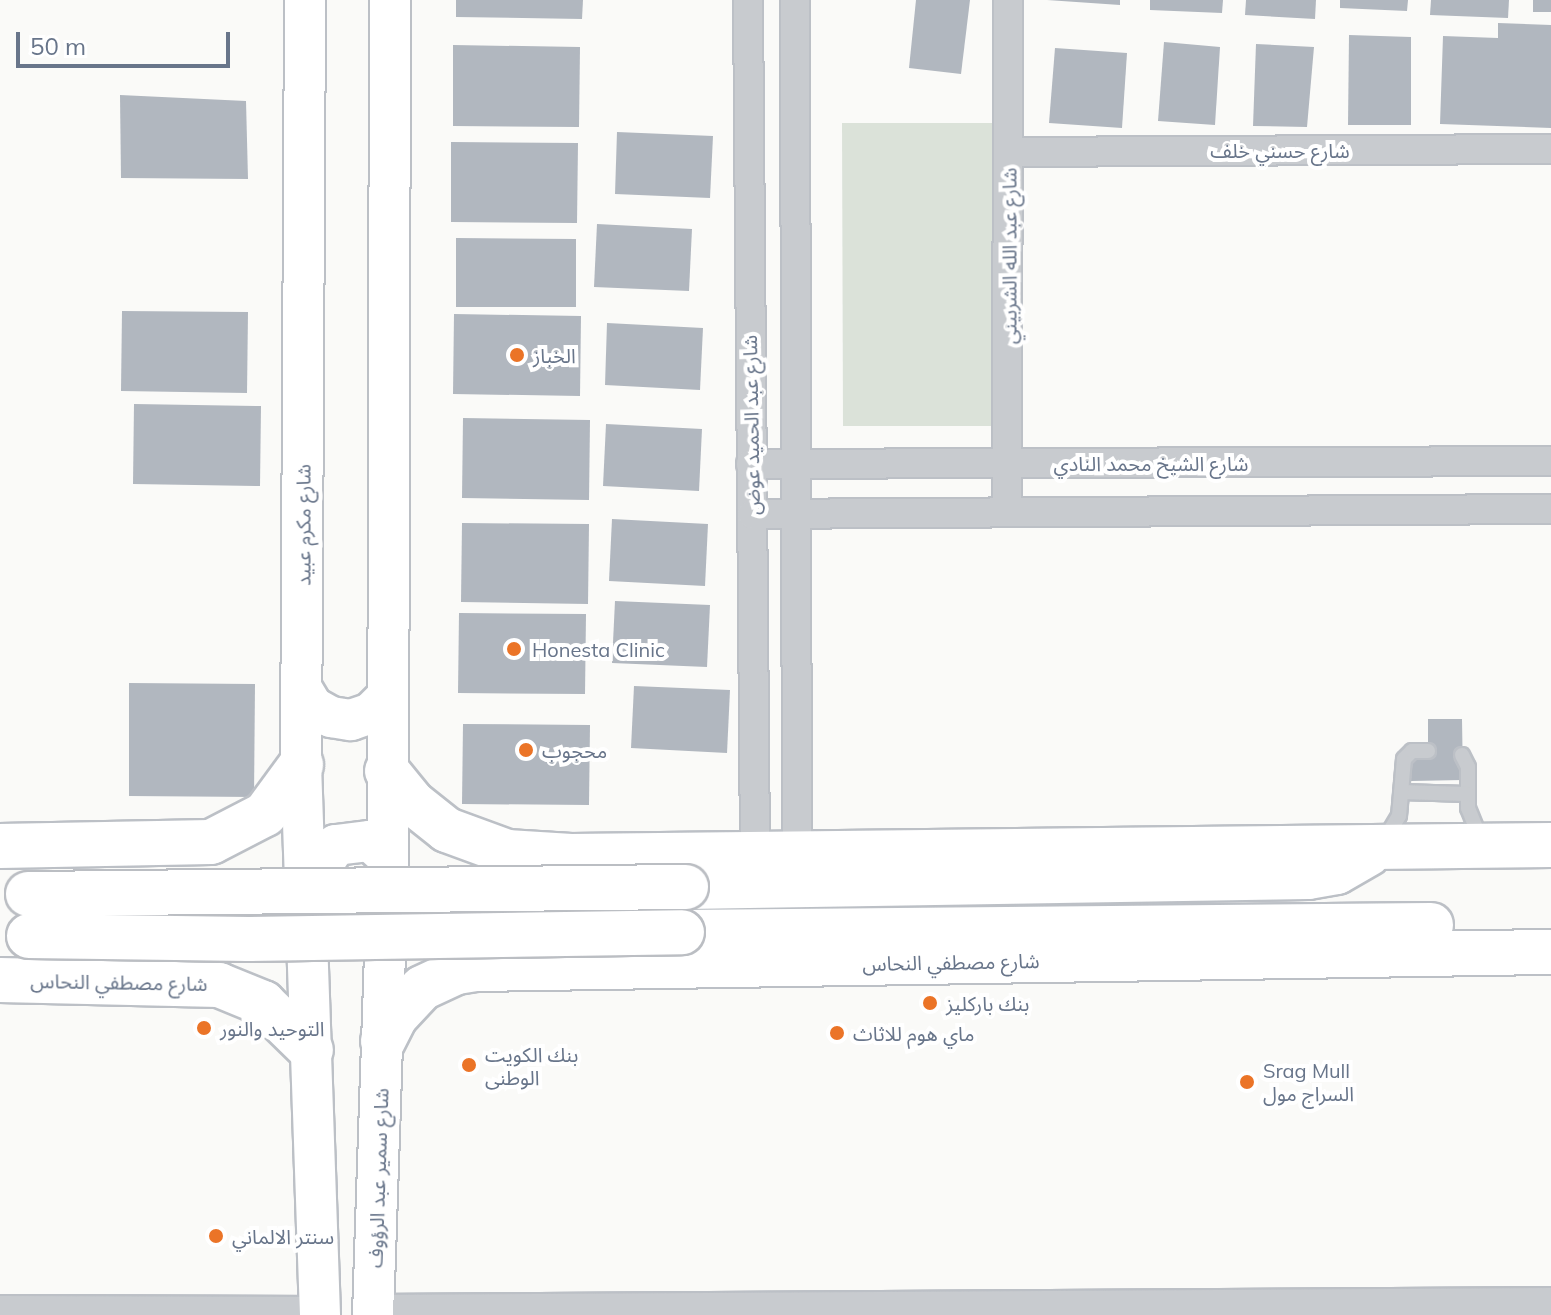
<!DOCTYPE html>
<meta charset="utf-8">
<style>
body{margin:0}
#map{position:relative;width:1551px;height:1315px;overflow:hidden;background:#fafaf8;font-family:Mulish,"Noto Sans Arabic",sans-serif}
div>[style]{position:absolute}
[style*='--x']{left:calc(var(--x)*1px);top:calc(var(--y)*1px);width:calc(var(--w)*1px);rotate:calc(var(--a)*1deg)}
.green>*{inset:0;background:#dbe2d9}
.building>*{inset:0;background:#b1b7bf}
.roads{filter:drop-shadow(2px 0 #bcc0c6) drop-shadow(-2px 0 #bcc0c6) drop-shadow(0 2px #bcc0c6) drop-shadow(0 -2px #bcc0c6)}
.lane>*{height:14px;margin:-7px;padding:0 7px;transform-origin:7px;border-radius:7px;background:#c8cbcf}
.street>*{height:28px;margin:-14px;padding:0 14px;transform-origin:14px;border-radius:14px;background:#c8cbcf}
.secondary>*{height:40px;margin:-20px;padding:0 20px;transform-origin:20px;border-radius:20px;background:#fff}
.primary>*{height:44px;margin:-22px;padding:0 22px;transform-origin:22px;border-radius:22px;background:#fff}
.bridges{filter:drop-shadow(2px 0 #bbbec3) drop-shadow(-2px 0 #bbbec3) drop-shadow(0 2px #bbbec3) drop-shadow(0 -2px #bbbec3)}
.primary-bridge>*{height:44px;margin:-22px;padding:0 22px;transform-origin:22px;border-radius:22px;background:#fff}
.dots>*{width:22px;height:22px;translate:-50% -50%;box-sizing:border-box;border:4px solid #fff;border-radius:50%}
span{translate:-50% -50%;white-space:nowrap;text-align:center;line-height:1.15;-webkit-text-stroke:8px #fff;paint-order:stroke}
.street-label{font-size:20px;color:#68758a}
.poi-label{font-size:20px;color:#68758a}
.left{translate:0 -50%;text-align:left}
.scale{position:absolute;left:16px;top:32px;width:214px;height:36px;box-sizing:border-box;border:4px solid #68758a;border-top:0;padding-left:10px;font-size:24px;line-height:28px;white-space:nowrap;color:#68758a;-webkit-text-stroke:6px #fff;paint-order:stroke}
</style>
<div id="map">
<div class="green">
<i style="clip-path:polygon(842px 123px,1018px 123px,1021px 426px,843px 426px)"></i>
</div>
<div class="building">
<i style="clip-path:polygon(456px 0,583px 0,582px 19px,456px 17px)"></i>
<i style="clip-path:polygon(916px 0,970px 0,961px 74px,909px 68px)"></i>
<i style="clip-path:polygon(1047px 0,1120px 0,1120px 5px)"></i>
<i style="clip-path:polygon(1150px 0,1223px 0,1222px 13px,1150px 10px)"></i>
<i style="clip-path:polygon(1246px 0,1316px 0,1315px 19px,1245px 15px)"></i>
<i style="clip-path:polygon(1340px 0,1408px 0,1407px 11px,1340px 8px)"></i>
<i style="clip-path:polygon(1431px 0,1509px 0,1508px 18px,1430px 15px)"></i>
<i style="clip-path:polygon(1533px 0,1551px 0,1551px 12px,1533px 12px)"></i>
<i style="clip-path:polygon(1498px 23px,1551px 25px,1551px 128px,1440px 124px,1443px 36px,1498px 38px)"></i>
<i style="clip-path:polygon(1349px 35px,1411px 37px,1411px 125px,1348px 125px)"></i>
<i style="clip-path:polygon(1164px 42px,1220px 47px,1215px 125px,1158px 121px)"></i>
<i style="clip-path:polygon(1256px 44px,1314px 47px,1307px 127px,1253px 126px)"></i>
<i style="clip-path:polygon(453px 45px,580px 47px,579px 127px,453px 126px)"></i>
<i style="clip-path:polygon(1055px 48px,1127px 53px,1122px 128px,1049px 123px)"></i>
<i style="clip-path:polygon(120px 95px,246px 101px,248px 179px,121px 178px)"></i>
<i style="clip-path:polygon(617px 132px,713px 136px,710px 198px,615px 194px)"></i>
<i style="clip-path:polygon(451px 142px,578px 143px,577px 223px,451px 222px)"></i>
<i style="clip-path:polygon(597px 224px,692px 229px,689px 291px,594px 287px)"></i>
<i style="clip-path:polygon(456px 238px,576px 239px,576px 307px,456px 307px)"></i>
<i style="clip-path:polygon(122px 311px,248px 312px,247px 393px,121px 391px)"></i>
<i style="clip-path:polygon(454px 314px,581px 316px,580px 396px,453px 394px)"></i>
<i style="clip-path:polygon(607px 323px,703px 328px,700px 390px,605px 385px)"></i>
<i style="clip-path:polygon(134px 404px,261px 406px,260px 486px,133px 484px)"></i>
<i style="clip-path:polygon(463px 418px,590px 420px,589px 500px,462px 498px)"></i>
<i style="clip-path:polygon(606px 424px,702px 429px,699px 491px,603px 486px)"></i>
<i style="clip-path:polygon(612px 519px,708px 524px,705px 586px,609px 581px)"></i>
<i style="clip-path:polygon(462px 523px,589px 524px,588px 604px,461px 602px)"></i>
<i style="clip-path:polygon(615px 601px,710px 605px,707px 667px,612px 663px)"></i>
<i style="clip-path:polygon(459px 613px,586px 614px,585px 694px,458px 693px)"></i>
<i style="clip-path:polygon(129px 683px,255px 684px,254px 797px,129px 796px)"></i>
<i style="clip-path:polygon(634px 686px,730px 690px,727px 753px,631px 748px)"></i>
<i style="clip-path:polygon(1428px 719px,1462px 719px,1463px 780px,1411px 781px,1411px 755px,1428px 755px)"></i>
<i style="clip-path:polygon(463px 724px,590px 725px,589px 805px,462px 804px)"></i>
</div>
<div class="roads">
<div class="lane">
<i style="--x:1462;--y:755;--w:13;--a:63"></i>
<i style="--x:1468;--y:767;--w:41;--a:90"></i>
<i style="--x:1468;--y:808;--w:35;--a:68"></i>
<i style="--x:1401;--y:792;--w:66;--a:1.7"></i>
<i style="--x:1385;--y:839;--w:27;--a:-59"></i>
<i style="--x:1399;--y:816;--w:57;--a:-85"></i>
<i style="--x:1404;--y:759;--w:11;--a:-45"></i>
<i style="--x:1412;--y:751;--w:16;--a:0"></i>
</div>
<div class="street">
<i style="--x:748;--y:0;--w:851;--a:89.53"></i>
<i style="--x:795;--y:0;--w:850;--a:89.87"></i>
<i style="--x:1009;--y:152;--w:542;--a:-0.32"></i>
<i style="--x:751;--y:464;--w:800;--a:-0.21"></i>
<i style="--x:1007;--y:512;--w:512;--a:-89.89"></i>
<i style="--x:752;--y:514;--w:799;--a:-0.36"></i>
<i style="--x:373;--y:1309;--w:1178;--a:-0.34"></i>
<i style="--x:0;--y:1310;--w:320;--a:0.2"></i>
</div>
<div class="secondary">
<i style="--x:305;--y:0;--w:765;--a:90.3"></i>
<i style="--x:301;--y:765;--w:550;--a:88.02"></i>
<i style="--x:302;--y:689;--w:21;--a:59"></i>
<i style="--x:313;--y:707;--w:21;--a:29"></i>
<i style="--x:331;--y:717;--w:20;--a:9"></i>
<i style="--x:351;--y:720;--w:21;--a:-19"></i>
<i style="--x:371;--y:713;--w:21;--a:-45"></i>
<i style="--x:320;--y:901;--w:37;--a:-85"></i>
<i style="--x:323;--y:864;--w:23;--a:-56"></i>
<i style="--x:336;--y:845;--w:34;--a:-7"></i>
<i style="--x:370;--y:841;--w:24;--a:42"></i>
<i style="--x:373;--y:1315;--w:458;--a:-88.1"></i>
<i style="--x:388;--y:857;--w:857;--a:-89.87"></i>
</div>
<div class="primary">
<i style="--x:387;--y:771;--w:41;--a:50.9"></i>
<i style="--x:413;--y:803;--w:43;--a:38.5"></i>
<i style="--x:447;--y:830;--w:64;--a:20.1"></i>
<i style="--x:507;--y:852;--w:64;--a:3.6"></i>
<i style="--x:571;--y:856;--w:980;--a:-0.64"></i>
<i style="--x:0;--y:846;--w:211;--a:-1.1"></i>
<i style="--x:211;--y:842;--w:61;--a:-27.4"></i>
<i style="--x:265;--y:814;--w:61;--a:-53.7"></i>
<i style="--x:686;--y:887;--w:622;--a:-0.92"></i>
<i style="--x:1308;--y:877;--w:29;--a:-10"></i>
<i style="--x:1337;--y:872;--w:36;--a:-30"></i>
<i style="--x:682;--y:932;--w:749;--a:-0.54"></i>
<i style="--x:0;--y:980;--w:219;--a:1.3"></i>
<i style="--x:219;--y:985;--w:48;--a:22.2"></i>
<i style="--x:263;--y:1003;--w:67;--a:44.4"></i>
<i style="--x:383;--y:1041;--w:28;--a:-63"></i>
<i style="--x:396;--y:1016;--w:38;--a:-47"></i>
<i style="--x:422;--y:988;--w:38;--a:-25"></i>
<i style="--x:457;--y:972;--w:19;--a:-9"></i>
<i style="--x:476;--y:969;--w:1075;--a:-0.91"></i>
</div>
</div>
<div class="bridges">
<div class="primary-bridge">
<i style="--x:28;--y:894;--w:658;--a:-0.61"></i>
<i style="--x:29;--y:936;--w:220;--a:0.8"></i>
<i style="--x:249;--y:939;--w:433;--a:-0.9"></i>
</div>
</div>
<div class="dots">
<i style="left:517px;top:355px;background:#eb7427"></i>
<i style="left:514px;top:649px;background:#eb7427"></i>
<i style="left:526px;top:750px;background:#eb7427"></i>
<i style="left:930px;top:1003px;background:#eb7427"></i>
<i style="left:204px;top:1028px;background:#eb7427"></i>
<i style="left:837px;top:1033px;background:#eb7427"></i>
<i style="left:469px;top:1065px;background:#eb7427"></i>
<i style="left:1247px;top:1082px;background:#eb7427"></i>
<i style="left:216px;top:1236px;background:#eb7427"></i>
</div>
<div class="street-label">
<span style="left:1280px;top:150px">شارع حسني خلف</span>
<span style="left:1009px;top:256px;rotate:-90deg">شارع عبد الله الشربيني</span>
<span style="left:751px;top:425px;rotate:-91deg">شارع عبد الحميد عوض</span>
<span style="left:1151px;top:463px">شارع الشيخ محمد النادي</span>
<span style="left:303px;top:525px;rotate:-90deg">شارع مكرم عبيد</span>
<span style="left:951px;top:962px;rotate:-1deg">شارع مصطفي النحاس</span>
<span style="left:119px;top:982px;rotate:1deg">شارع مصطفي النحاس</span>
<span style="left:378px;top:1178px;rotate:-88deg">شارع سمير عبد الرؤوف</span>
</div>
<div class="poi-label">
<span class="left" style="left:533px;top:355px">الخباز</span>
<span class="left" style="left:532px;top:649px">Honesta Clinic</span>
<span class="left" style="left:542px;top:750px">محجوب</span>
<span class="left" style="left:946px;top:1003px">بنك باركليز</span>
<span class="left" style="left:220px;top:1028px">التوحيد والنور</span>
<span class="left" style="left:853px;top:1033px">ماي هوم للاثاث</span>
<span class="left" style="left:485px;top:1066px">بنك الكويت<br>الوطنى</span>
<span class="left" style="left:1263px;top:1082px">Srag Mull<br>السراج مول</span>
<span class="left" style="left:232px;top:1236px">سنتر الالماني</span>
</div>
<div class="scale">50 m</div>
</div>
